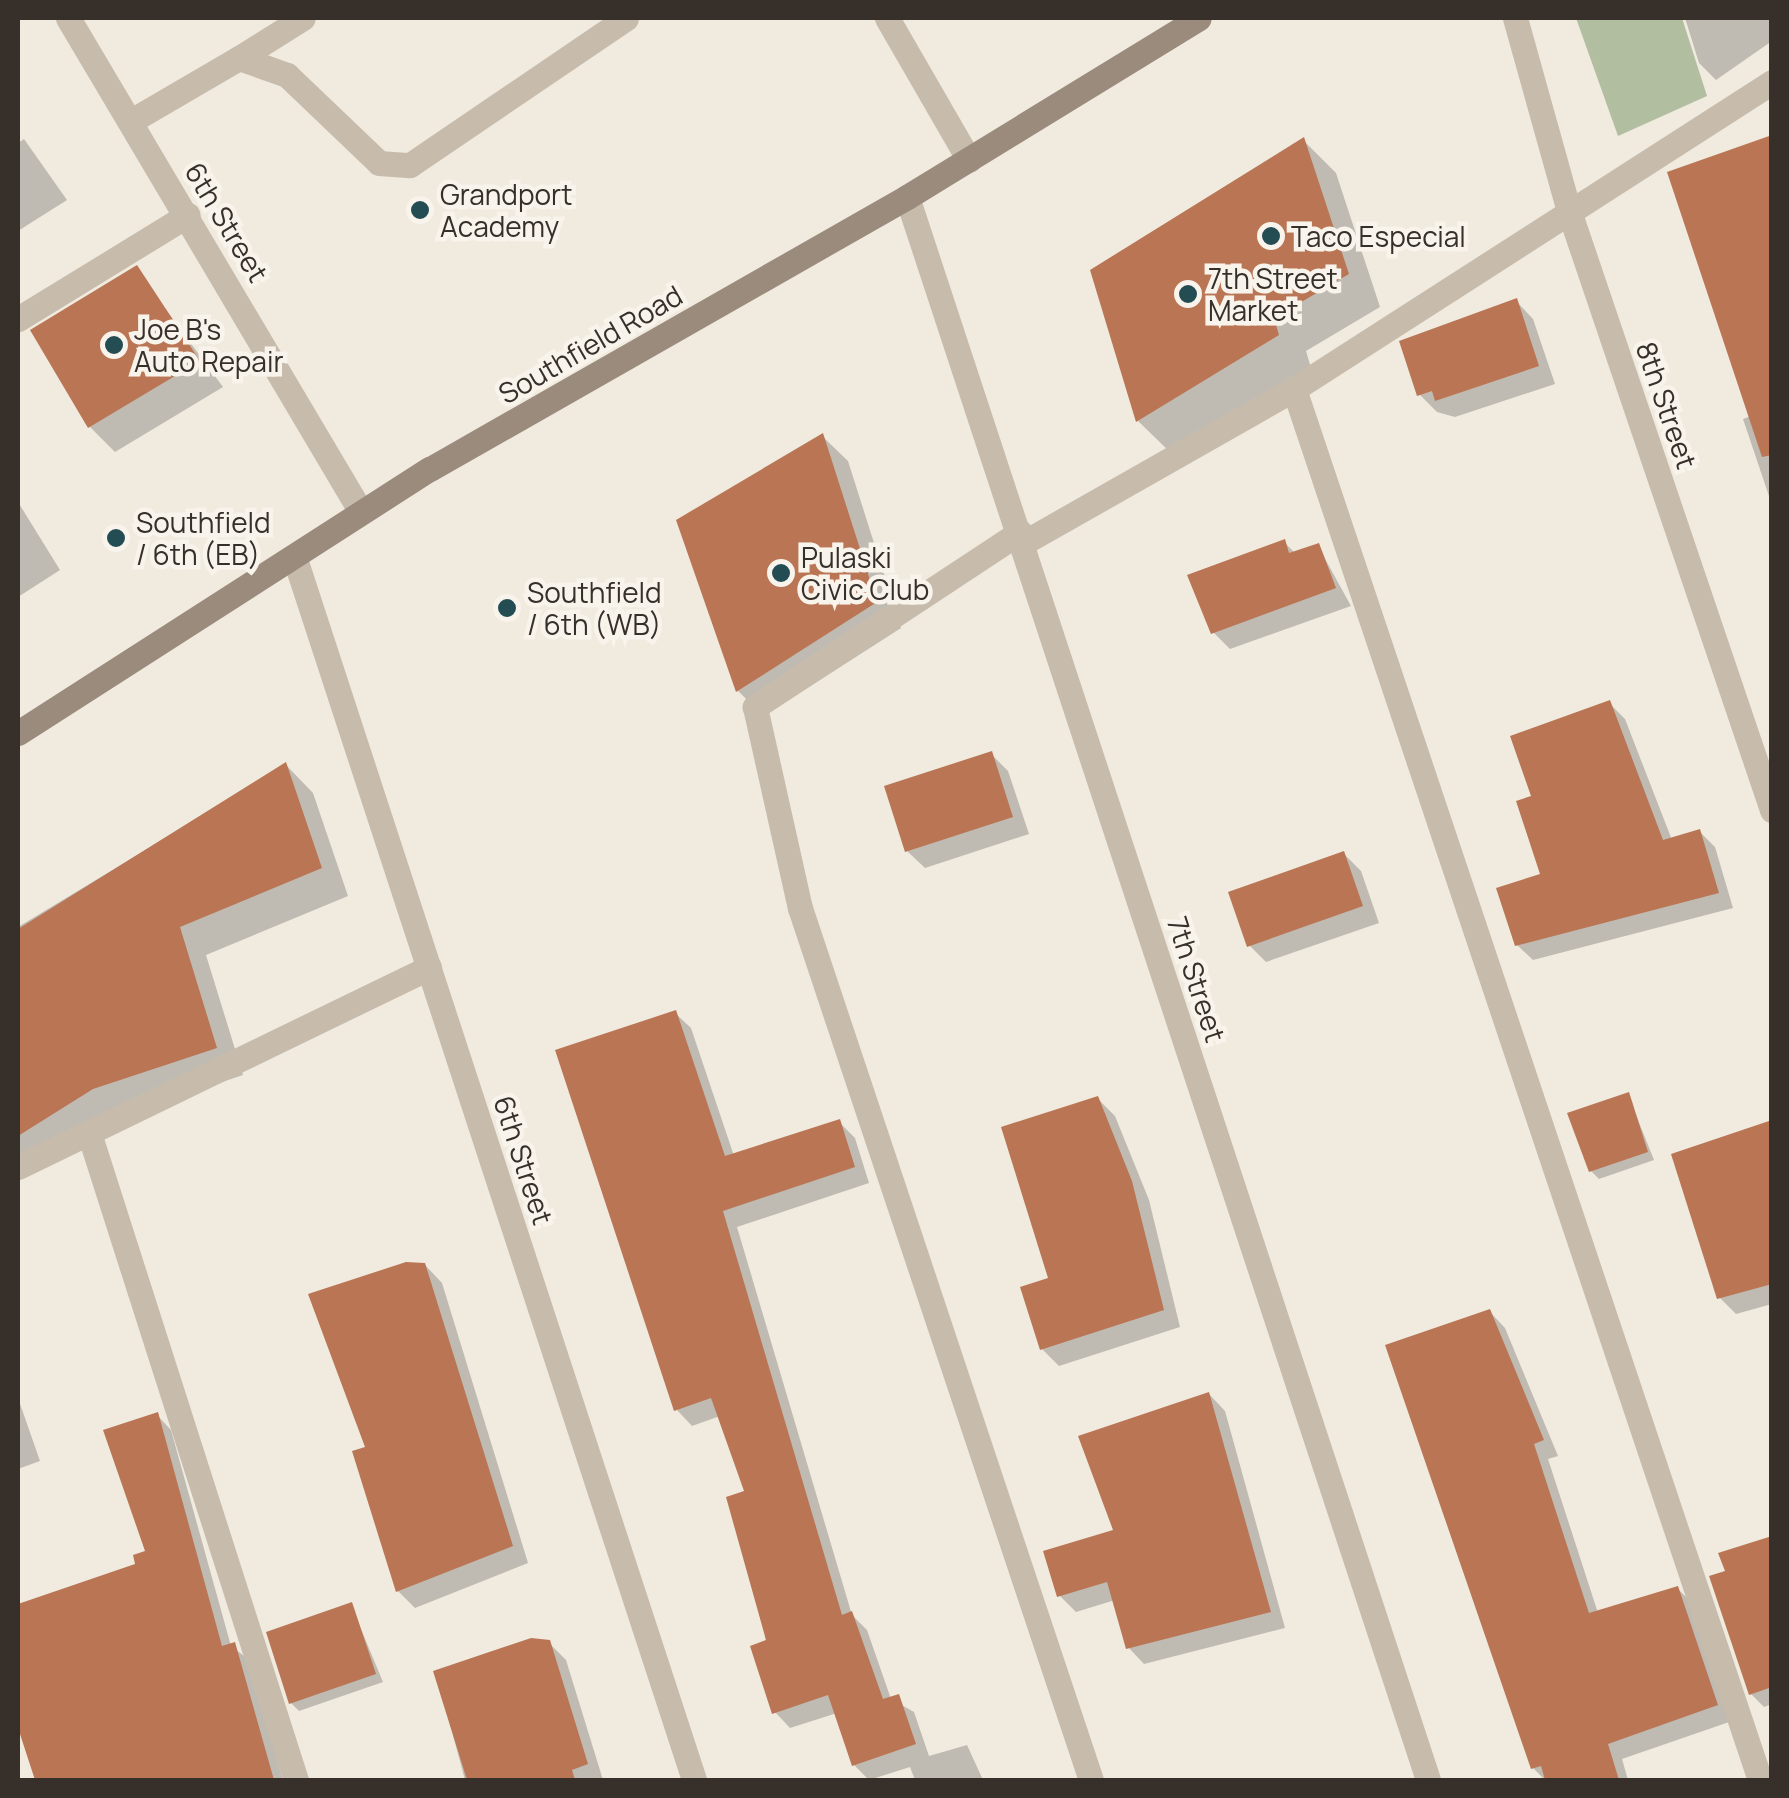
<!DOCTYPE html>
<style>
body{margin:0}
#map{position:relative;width:1789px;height:1798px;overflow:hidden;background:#f0eadf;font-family:Manrope,sans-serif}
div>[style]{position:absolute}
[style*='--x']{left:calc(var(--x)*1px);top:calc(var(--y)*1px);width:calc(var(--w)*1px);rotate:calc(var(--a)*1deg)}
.green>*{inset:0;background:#b1bea0}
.shadow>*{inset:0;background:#0003}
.building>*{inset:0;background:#b97554}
.lane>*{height:25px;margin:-12.5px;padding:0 12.5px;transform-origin:12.5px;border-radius:12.5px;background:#c7bbac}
.street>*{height:25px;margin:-12.5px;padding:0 12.5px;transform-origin:12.5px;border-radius:12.5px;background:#c7bbac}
.secondary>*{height:25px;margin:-12.5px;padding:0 12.5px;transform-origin:12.5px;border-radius:12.5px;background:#9b8b7d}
.dots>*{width:28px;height:28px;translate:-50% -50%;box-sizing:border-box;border:5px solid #f8f3eb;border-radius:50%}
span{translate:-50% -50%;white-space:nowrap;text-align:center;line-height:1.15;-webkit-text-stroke:9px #f8f3eb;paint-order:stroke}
.poi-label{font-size:28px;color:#362f2a}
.left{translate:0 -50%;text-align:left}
.street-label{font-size:28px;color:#362f2a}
.frame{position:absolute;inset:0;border:20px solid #362f2a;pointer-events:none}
</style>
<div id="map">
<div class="green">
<i style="clip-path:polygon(1576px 18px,1682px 18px,1707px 96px,1618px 136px)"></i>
</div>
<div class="shadow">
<i style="clip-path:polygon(1685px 18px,1772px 18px,1772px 41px,1716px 80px,1699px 63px)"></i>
<i style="clip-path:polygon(1772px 138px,1772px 505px,1743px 419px,1751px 416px)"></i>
<i style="clip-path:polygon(24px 139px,67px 200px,18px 231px,18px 143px)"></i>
<i style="clip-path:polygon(1303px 140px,1336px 173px,1380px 307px,1306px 351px,1311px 368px,1171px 453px,1138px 421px,1093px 272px)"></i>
<i style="clip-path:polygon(136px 269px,223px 387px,115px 452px,90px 427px)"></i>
<i style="clip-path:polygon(1516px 301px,1533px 319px,1555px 384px,1455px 417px,1437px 412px,1420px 395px)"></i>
<i style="clip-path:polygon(822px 436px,848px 461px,901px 628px,764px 716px,738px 691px,679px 521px)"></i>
<i style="clip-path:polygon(18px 502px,60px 570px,18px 597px)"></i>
<i style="clip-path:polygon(1284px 542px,1296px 554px,1318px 546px,1351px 606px,1230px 649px,1213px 632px)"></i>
<i style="clip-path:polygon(1609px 703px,1625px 719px,1672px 840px,1700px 832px,1715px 847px,1733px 908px,1533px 960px,1517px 945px,1543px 876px,1534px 798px)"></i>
<i style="clip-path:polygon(991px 754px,1008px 771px,1029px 834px,925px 868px,907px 851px)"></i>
<i style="clip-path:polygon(286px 765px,313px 793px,348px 896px,206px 955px,243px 1075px,121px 1116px,18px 1179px,18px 927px)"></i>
<i style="clip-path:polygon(1344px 854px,1361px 871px,1379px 923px,1266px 962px,1249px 945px)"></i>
<i style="clip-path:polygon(675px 1013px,691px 1028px,734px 1156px,839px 1122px,855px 1138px,869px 1183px,737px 1227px,852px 1615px,867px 1630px,891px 1699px,914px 1712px,929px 1756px,967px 1745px,983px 1780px,915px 1780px,910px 1767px,869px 1780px,854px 1765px,837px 1713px,790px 1728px,775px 1712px,747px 1493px,720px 1416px,692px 1426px,677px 1410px)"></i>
<i style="clip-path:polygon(1628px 1095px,1654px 1160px,1599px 1179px,1591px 1171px)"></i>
<i style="clip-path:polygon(1097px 1098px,1115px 1116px,1149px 1200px,1180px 1327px,1059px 1366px,1042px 1349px,1051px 1279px)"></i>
<i style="clip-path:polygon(1772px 1122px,1772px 1304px,1736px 1314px,1719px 1297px)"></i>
<i style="clip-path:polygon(425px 1265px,442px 1283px,528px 1563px,415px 1608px,398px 1591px,368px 1448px)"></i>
<i style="clip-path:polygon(1490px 1312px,1505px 1328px,1558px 1456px,1548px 1459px,1598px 1613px,1677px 1588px,1693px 1604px,1732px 1721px,1622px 1759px,1628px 1780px,1545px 1780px,1533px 1768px)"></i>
<i style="clip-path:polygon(1209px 1394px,1225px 1411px,1285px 1628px,1144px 1664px,1128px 1647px,1115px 1600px,1076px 1612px,1059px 1595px,1116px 1532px)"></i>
<i style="clip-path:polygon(18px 1398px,40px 1461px,18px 1469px)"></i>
<i style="clip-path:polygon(157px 1415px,171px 1430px,231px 1646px,248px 1659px,283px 1780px,39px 1780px,18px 1713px,18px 1607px,138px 1566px,148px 1553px)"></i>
<i style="clip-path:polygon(1772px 1539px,1772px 1704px,1764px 1707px,1751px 1694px,1728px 1573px)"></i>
<i style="clip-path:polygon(351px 1605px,383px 1682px,299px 1711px,291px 1703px)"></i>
<i style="clip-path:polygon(548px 1642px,566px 1660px,603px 1780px,465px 1780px,436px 1672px)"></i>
</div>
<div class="building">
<i style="clip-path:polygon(1772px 135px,1772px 455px,1762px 457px,1667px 172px)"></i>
<i style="clip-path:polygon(1304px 137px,1349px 274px,1274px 318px,1279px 335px,1136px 422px,1090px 270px)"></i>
<i style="clip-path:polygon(137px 265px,200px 361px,88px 428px,30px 330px)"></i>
<i style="clip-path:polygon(1517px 298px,1539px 366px,1435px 401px,1432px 391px,1417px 396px,1399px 341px)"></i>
<i style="clip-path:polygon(823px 433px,877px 602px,736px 692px,676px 520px)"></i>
<i style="clip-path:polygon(1285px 539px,1289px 553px,1319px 543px,1336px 588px,1211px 634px,1187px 575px)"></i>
<i style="clip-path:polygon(1610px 700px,1663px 840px,1700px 829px,1719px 893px,1515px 946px,1496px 888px,1540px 874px,1516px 801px,1531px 796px,1510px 736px)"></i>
<i style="clip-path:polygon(992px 751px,1013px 817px,905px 852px,884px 786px)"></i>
<i style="clip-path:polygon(286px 762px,322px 868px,180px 927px,217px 1048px,93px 1089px,18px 1136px,18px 929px)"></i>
<i style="clip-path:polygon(1344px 851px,1363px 906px,1247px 947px,1228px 892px)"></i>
<i style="clip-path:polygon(676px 1010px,725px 1156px,840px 1119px,855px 1167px,723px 1211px,842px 1615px,852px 1611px,883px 1699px,899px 1694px,916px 1744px,852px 1766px,828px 1695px,772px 1714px,750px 1646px,766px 1640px,726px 1497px,744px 1491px,711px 1398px,674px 1411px,555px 1050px)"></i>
<i style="clip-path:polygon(1629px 1092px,1648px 1152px,1589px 1172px,1567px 1113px)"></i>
<i style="clip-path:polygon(1098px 1096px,1132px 1181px,1164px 1310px,1040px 1350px,1020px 1287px,1048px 1278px,1001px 1127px)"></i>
<i style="clip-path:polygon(1772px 1120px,1772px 1284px,1717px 1299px,1671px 1154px)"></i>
<i style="clip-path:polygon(406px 1262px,425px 1263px,513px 1546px,396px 1592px,352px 1451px,365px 1447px,308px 1294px)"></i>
<i style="clip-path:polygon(1490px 1309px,1544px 1440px,1534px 1444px,1589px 1613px,1678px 1586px,1718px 1705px,1608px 1744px,1619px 1780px,1545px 1780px,1541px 1766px,1531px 1769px,1385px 1345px)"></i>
<i style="clip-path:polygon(1209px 1392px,1271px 1612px,1126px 1649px,1107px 1582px,1057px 1597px,1043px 1551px,1113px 1530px,1078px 1436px)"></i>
<i style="clip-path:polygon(158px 1412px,222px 1646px,235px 1642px,274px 1780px,35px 1780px,18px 1728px,18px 1604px,135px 1564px,133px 1555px,145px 1551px,103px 1430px)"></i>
<i style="clip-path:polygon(1772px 1536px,1772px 1687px,1749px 1695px,1709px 1576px,1725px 1571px,1718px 1553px)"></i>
<i style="clip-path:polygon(352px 1602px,376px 1674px,289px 1704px,266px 1632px)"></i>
<i style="clip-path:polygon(531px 1638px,550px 1640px,588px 1764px,572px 1770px,575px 1780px,467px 1780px,433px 1671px)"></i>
</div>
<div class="lane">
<i style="--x:239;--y:58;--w:75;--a:-32"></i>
<i style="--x:131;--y:121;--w:125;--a:-30.3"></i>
<i style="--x:239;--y:58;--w:51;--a:19.5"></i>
<i style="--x:287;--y:75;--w:127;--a:43.7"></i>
<i style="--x:379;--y:163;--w:31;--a:4"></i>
<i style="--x:410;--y:165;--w:261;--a:-34.2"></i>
<i style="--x:18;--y:319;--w:199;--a:-31.5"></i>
<i style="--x:1294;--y:389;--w:1467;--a:71.48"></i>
<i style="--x:1020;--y:532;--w:318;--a:146.6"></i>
<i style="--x:755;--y:707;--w:206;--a:77.4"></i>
<i style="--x:800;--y:908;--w:919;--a:71.55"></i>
<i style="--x:1023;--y:543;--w:312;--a:-29.6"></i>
<i style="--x:1294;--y:389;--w:568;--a:-32.71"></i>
<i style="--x:89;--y:1133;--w:679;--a:72.26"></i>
<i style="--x:18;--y:1167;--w:457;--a:-25.9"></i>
</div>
<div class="street">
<i style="--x:68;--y:18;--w:574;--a:59.33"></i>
<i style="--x:887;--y:18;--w:164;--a:60"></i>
<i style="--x:1515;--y:18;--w:197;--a:74.4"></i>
<i style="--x:1568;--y:208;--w:636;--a:71.28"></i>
<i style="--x:907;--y:197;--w:1667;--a:71.78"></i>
<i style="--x:295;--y:559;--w:1285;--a:71.9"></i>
</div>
<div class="secondary">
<i style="--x:18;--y:733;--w:489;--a:-32.7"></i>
<i style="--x:430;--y:469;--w:549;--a:-29.69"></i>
<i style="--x:907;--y:197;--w:342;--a:-31.5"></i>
</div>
<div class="dots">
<i style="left:420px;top:210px;background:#244c53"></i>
<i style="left:1271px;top:236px;background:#244c53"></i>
<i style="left:1188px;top:294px;background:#244c53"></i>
<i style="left:114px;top:345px;background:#244c53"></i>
<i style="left:116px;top:538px;background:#244c53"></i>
<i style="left:781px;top:573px;background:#244c53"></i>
<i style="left:507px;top:608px;background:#244c53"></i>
</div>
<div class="poi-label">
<span class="left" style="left:440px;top:210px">Grandport<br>Academy</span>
<span class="left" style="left:1291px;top:236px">Taco Especial</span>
<span class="left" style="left:1208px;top:294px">7th Street<br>Market</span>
<span class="left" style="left:134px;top:345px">Joe B's<br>Auto Repair</span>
<span class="left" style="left:136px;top:538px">Southfield<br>/ 6th (EB)</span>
<span class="left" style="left:801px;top:573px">Pulaski<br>Civic Club</span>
<span class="left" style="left:527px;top:608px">Southfield<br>/ 6th (WB)</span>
</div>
<div class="street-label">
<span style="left:227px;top:222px;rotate:59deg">6th Street</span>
<span style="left:590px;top:344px;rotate:-30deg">Southfield Road</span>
<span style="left:1667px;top:405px;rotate:71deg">8th Street</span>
<span style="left:1197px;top:979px;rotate:72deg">7th Street</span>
<span style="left:524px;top:1160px;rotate:72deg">6th Street</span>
</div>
<div class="frame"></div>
</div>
